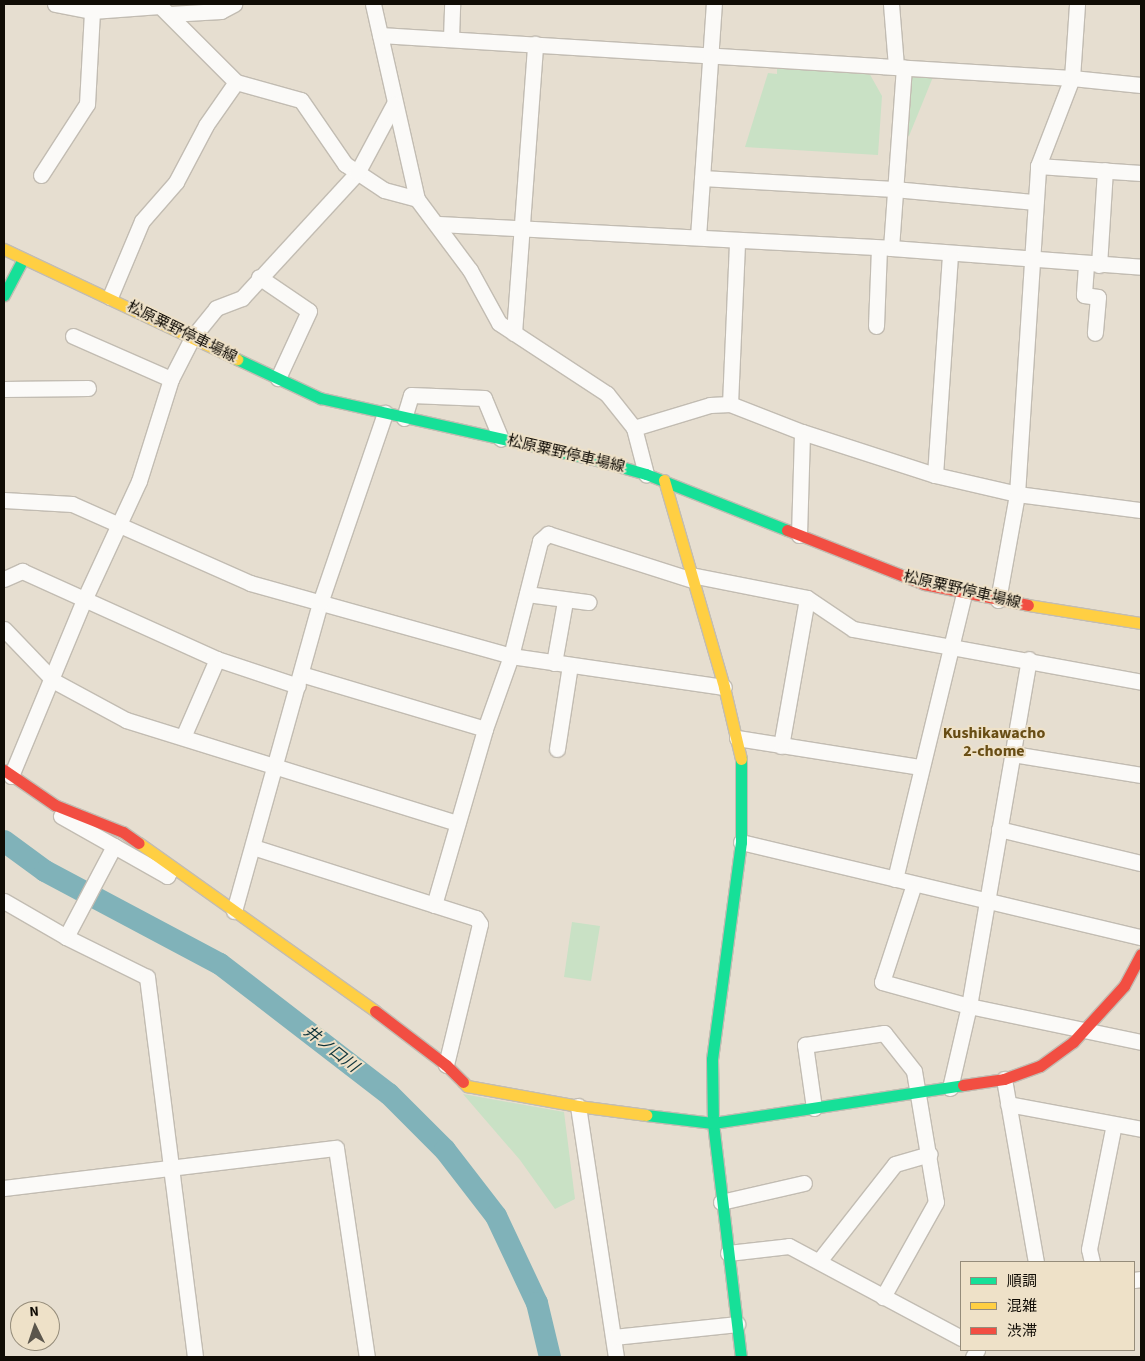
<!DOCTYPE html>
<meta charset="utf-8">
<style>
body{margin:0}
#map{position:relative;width:1145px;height:1361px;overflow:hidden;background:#e6ded0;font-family:"Source Sans 3","Noto Sans JP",sans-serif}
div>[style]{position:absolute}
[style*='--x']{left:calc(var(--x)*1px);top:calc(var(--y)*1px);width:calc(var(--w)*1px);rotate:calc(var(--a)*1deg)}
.green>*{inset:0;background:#c9e1c5}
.river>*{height:22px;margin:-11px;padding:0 11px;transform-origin:11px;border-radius:11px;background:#80b2b9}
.roads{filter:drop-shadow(1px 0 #c2bcb2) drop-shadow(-1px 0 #c2bcb2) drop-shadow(0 1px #c2bcb2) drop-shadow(0 -1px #c2bcb2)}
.street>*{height:15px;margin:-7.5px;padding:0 7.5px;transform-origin:7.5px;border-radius:7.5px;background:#fbfaf8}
.fast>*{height:11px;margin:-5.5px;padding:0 5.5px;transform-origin:5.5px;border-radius:5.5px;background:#16e098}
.slow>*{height:11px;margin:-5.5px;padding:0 5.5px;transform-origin:5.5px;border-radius:5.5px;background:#ffcf43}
.jam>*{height:11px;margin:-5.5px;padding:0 5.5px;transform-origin:5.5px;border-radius:5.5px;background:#f24e42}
span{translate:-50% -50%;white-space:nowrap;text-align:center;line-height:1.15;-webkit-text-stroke:4px #eee1c8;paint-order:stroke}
.street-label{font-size:15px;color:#100c05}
.neighbourhood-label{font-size:16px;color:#684d14;font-weight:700}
.water-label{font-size:16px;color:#0e333a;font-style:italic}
.frame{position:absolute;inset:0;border:5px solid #100c05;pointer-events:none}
.legend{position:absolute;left:960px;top:1261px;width:175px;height:90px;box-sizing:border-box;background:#eee1c8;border:1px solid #958c7a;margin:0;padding:6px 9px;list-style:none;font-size:15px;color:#100c05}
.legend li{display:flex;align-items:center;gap:10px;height:25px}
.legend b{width:25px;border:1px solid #958c7a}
.north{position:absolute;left:10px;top:1301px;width:50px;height:50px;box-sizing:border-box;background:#eee1c8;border:1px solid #958c7a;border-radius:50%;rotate:356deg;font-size:14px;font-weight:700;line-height:20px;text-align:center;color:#100c05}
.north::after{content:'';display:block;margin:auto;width:18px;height:22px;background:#5b564c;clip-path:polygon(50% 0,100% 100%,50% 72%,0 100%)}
</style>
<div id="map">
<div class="green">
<i style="clip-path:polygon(777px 66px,868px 71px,882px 96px,878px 155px,745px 147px,768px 73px,777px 74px)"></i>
<i style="clip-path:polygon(911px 75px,933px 77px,909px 136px,905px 134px)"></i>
<i style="clip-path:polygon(572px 922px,600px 926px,591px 981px,564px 977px)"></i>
<i style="clip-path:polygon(463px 1094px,564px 1112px,575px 1199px,555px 1209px,520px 1160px)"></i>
</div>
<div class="river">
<i style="--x:4;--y:841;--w:51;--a:36.2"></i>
<i style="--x:45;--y:871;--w:198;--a:28"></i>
<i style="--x:220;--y:964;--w:213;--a:37.6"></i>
<i style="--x:389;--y:1094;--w:79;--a:45"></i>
<i style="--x:445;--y:1150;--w:83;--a:52.3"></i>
<i style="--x:496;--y:1216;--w:96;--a:64.8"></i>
<i style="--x:537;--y:1303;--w:56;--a:76.5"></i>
</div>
<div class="roads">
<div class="street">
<i style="--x:55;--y:4;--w:38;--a:11"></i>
<i style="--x:92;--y:11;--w:68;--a:-4.2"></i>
<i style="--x:160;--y:6;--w:107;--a:45"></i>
<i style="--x:236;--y:82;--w:67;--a:15.5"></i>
<i style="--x:301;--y:100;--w:78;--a:55.5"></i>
<i style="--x:345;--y:164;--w:47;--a:33.7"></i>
<i style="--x:384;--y:190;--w:34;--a:15"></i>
<i style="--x:373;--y:4;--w:200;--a:77.3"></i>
<i style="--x:417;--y:199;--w:89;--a:53.3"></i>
<i style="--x:470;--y:270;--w:60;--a:61.3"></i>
<i style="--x:499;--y:323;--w:129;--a:33.3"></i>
<i style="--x:607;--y:394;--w:43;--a:51.5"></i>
<i style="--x:634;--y:428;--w:48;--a:75.4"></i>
<i style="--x:891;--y:4;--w:62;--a:85.4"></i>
<i style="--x:169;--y:14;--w:52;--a:-3.3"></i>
<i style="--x:221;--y:11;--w:15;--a:-28"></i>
<i style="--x:380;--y:35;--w:693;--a:3.56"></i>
<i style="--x:1072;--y:78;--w:69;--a:5.8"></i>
<i style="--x:451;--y:38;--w:34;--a:-88"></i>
<i style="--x:1038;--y:166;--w:103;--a:3.9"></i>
<i style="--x:41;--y:175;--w:85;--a:-57.1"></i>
<i style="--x:87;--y:104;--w:93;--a:-86.9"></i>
<i style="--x:702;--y:178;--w:192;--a:3.3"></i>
<i style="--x:894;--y:189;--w:142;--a:5.3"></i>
<i style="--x:437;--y:224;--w:455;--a:3"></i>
<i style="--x:891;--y:248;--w:251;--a:4.3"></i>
<i style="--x:698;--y:237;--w:234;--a:-86.1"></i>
<i style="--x:891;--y:248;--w:181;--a:-85.9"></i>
<i style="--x:1086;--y:265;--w:30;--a:94"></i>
<i style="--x:1084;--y:295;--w:14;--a:8"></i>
<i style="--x:1098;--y:297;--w:36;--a:95"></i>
<i style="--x:1099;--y:265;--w:95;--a:-86.4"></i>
<i style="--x:259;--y:277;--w:60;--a:34.2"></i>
<i style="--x:309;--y:311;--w:74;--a:114.8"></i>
<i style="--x:110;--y:297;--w:82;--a:-67.2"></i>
<i style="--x:142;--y:221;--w:52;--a:-48.9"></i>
<i style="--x:176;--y:182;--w:64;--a:-62.2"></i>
<i style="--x:206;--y:125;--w:52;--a:-55.1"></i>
<i style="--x:876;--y:326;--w:77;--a:-87.8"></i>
<i style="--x:514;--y:333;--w:290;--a:-85.8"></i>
<i style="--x:73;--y:336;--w:107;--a:23.7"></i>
<i style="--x:4;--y:389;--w:84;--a:-0.7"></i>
<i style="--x:730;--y:404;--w:163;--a:-87.5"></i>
<i style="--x:404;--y:418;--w:24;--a:-73"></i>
<i style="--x:411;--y:395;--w:73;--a:2.4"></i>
<i style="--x:484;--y:398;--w:44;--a:67.5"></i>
<i style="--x:634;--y:428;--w:79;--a:-16.8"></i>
<i style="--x:710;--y:405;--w:20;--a:-3"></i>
<i style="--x:730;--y:404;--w:77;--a:21.3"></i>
<i style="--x:802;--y:432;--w:140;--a:17.9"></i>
<i style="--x:935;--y:475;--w:84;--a:13"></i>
<i style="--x:1017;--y:494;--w:125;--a:7.4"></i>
<i style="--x:935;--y:475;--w:222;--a:-86.1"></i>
<i style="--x:4;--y:500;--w:68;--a:3.4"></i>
<i style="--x:72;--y:504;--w:195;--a:23.9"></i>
<i style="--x:250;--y:583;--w:271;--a:15.6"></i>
<i style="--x:511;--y:656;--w:215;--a:8.3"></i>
<i style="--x:799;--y:535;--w:103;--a:-88.3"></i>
<i style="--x:691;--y:575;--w:118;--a:11.2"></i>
<i style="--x:807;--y:598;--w:55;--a:34"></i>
<i style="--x:853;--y:629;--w:293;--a:10.4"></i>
<i style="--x:4;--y:579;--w:20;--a:-24"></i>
<i style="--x:22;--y:571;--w:214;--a:24.3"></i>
<i style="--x:217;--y:659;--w:85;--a:18.4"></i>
<i style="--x:527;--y:594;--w:62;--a:7.5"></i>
<i style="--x:998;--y:600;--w:108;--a:-79.8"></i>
<i style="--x:1017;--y:494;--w:329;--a:-86.3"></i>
<i style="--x:1038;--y:166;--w:94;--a:-68.9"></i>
<i style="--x:1072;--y:78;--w:74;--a:-86.1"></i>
<i style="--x:4;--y:629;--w:72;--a:46.1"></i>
<i style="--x:54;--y:681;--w:82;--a:28.4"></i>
<i style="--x:126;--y:720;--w:347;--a:17.3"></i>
<i style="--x:554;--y:663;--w:63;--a:-79.9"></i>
<i style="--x:301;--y:674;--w:192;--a:16.6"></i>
<i style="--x:183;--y:737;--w:85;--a:-66.4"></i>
<i style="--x:737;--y:738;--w:186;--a:9"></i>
<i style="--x:781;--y:746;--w:150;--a:-80"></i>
<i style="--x:557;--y:749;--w:85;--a:-81.2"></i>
<i style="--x:1013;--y:754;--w:130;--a:9.3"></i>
<i style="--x:11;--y:776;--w:191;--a:-67.5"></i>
<i style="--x:84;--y:600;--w:131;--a:-65.2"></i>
<i style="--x:139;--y:481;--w:107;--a:-72.6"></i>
<i style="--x:171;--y:379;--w:46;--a:-62.9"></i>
<i style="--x:192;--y:338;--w:38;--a:-51"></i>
<i style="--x:216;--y:308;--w:28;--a:-21"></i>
<i style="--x:242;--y:298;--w:170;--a:-47.4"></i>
<i style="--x:357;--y:173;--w:78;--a:-61.8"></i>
<i style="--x:61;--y:816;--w:122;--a:29.5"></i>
<i style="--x:167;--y:876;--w:8;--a:-60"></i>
<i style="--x:999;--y:829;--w:146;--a:13.5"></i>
<i style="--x:741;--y:842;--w:411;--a:13.4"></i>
<i style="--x:253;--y:847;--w:234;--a:17.7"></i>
<i style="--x:476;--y:918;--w:7;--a:56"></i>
<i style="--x:480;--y:924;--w:145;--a:103.6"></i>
<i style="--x:895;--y:879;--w:294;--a:-76.4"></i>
<i style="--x:914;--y:884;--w:103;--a:108.1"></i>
<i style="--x:882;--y:982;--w:90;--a:15.4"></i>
<i style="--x:969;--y:1006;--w:176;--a:11.8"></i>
<i style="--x:4;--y:901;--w:72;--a:30.1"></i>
<i style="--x:66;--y:937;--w:90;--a:26.3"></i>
<i style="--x:147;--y:977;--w:383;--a:82.8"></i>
<i style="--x:434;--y:905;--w:183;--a:-73.8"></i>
<i style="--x:485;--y:729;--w:77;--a:-70.4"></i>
<i style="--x:511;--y:656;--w:119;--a:-75.8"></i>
<i style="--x:540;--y:541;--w:11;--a:-41"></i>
<i style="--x:548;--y:534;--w:151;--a:17.7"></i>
<i style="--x:234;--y:911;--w:320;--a:-74.4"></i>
<i style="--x:320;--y:603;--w:201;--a:-71.1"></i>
<i style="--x:66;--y:937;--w:103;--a:-62.2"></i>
<i style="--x:1004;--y:1079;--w:186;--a:80.1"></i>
<i style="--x:950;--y:1088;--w:84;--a:-77"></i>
<i style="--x:969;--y:1006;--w:352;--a:-80.2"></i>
<i style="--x:1008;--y:1104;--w:135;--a:10.6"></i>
<i style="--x:578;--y:1106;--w:254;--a:81.4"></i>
<i style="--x:814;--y:1108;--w:64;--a:-98.1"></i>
<i style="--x:805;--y:1045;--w:80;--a:-8.6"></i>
<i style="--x:884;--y:1033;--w:48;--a:51.7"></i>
<i style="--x:914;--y:1071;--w:133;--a:80.5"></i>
<i style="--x:936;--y:1202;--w:109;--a:119.2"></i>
<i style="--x:4;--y:1188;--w:334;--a:-6.9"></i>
<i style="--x:336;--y:1148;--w:211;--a:81.6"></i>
<i style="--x:721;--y:1202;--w:85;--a:-12.9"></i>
<i style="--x:728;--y:1253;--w:61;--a:-6.5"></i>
<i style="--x:789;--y:1246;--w:195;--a:28.1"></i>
<i style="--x:819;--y:1261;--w:123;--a:-51.9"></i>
<i style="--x:895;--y:1164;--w:36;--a:-16"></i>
<i style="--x:1092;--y:1262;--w:13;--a:-103"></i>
<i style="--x:1089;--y:1249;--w:127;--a:-78.7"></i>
<i style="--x:1134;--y:1280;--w:7;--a:-8"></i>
<i style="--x:614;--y:1337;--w:124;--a:-6"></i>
<i style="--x:973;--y:1357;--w:8;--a:-60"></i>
</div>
<div class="fast">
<i style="--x:4;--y:295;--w:41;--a:-62.2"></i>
<i style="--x:237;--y:359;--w:92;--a:25.2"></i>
<i style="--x:320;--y:398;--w:280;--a:12.6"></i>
<i style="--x:593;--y:459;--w:55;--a:15.8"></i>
<i style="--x:646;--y:474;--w:152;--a:21.7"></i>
<i style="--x:741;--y:759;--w:83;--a:90"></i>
<i style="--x:741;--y:842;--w:219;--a:97.6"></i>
<i style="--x:712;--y:1059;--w:64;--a:89.1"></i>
<i style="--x:713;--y:1123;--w:236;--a:83.2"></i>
<i style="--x:646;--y:1115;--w:67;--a:6.8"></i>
<i style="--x:713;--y:1123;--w:253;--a:-8.6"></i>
</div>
<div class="slow">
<i style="--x:4;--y:249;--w:258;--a:25.3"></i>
<i style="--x:664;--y:480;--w:216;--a:73.8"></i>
<i style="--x:724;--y:687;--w:74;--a:76.7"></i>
<i style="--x:1028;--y:605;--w:114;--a:9.1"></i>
<i style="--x:139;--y:843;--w:290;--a:35.4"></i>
<i style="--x:463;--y:1082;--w:6;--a:45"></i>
<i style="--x:467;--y:1086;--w:113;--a:10.2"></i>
<i style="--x:578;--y:1106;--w:69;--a:7.5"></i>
</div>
<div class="jam">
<i style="--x:787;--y:530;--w:147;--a:21.5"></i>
<i style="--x:924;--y:584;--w:106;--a:11.4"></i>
<i style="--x:4;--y:770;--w:62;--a:34.5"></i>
<i style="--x:55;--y:805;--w:73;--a:21.7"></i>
<i style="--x:123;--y:832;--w:19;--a:35"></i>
<i style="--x:375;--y:1011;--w:89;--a:37.3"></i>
<i style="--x:446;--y:1065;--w:24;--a:45"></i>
<i style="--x:963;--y:1085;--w:41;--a:-8.3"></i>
<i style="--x:1004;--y:1079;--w:38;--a:-20"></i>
<i style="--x:1040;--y:1066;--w:41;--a:-36"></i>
<i style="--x:1073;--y:1042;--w:76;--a:-47.7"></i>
<i style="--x:1124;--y:986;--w:36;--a:-62"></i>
</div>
</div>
<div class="street-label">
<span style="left:182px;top:332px;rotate:26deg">松原粟野停車場線</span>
<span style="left:566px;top:454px;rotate:13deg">松原粟野停車場線</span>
<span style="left:962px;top:590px;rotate:13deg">松原粟野停車場線</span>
</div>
<div class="neighbourhood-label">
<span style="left:994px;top:742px">Kushikawacho<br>2-chome</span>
</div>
<div class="water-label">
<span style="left:331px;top:1049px;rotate:38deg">井ノ口川</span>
</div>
<div class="frame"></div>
<ul class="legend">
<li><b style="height:6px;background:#16e098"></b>順調</li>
<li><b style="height:6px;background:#ffcf43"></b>混雑</li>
<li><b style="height:6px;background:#f24e42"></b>渋滞</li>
</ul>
<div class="north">N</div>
</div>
